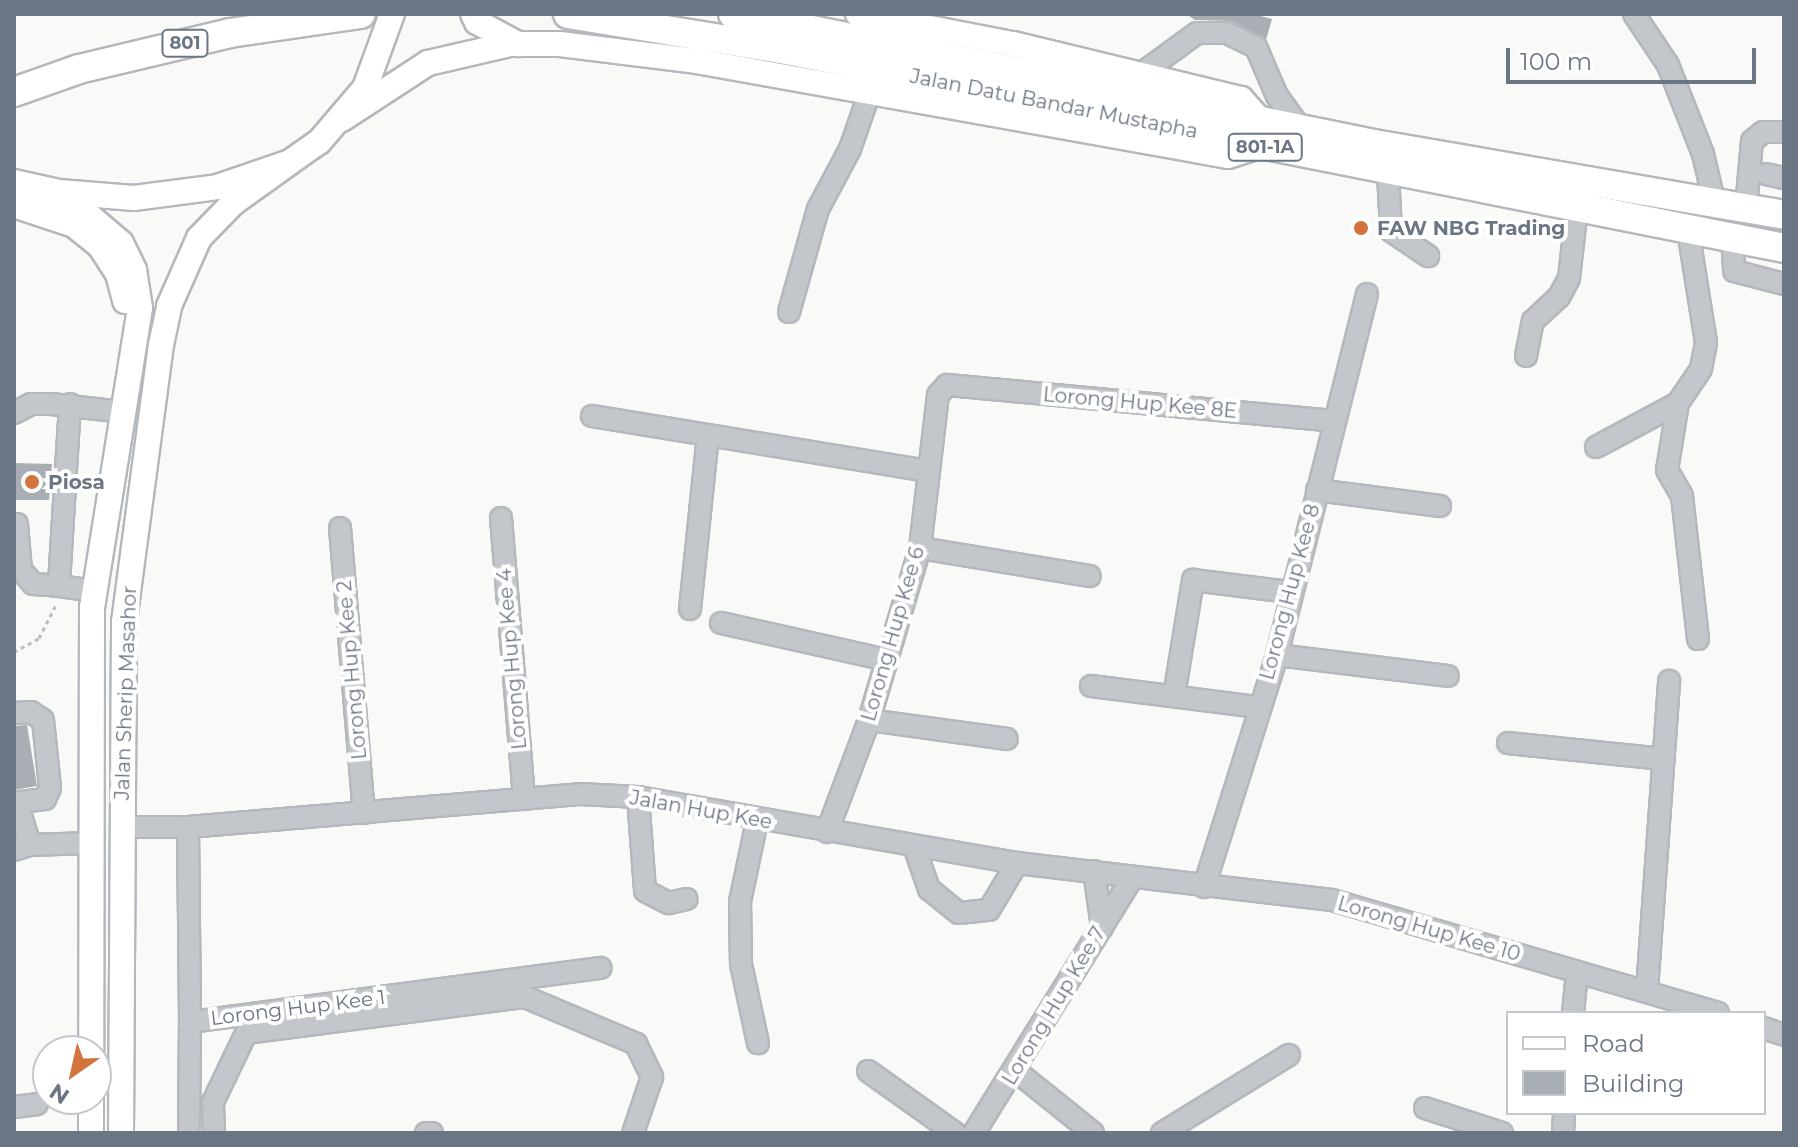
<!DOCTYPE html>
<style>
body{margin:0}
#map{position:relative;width:1798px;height:1147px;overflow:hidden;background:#f9f9f7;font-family:Montserrat,sans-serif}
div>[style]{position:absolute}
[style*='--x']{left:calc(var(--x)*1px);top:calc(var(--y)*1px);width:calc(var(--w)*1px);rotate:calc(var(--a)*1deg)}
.building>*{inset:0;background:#a9aeb5}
.path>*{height:3px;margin-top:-1.5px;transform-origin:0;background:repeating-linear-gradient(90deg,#bbbdc0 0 4px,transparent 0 8px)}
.roads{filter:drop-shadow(2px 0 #b4b8bc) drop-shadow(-2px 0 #b4b8bc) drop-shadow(0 2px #b4b8bc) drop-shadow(0 -2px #b4b8bc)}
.minor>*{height:20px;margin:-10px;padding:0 10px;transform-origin:10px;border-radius:10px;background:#c3c6ca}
.major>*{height:24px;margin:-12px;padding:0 12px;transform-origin:12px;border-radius:12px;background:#fff}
.highway>*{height:28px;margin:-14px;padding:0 14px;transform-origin:14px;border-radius:14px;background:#fff}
.dots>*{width:22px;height:22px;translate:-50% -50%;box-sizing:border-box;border:4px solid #fff;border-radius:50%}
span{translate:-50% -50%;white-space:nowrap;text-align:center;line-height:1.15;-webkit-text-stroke:8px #fff;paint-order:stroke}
.shield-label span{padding:2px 6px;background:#fff;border:2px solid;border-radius:6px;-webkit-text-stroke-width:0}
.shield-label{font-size:18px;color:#6b7685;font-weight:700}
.street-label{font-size:20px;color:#6b7685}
.poi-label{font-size:20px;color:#6b7685;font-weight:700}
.left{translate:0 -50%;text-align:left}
.frame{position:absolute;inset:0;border:16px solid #6b7685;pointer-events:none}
.legend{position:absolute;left:1506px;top:1011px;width:260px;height:104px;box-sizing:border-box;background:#fff;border:2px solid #c4c8ce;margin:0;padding:10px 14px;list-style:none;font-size:24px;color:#6b7685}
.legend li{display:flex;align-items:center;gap:16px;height:40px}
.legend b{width:40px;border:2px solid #c4c8ce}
.north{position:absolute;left:32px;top:1035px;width:80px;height:80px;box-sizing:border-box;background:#fff;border:2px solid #c4c8ce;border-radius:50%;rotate:214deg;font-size:22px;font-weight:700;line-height:32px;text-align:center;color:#6b7685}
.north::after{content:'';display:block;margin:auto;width:28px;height:36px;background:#d3733e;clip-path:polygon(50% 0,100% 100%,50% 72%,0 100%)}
.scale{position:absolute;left:1506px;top:48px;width:250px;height:36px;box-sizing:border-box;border:4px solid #6b7685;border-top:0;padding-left:10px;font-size:24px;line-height:28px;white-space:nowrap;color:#6b7685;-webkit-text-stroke:6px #fff;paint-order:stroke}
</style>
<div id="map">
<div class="building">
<i style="clip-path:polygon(1186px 14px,1253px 14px,1272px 19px,1266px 40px,1232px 21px,1195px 20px)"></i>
<i style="clip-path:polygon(14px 463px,52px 464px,49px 500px,14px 500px)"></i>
<i style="clip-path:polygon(27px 725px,37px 786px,14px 790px,14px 726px)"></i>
</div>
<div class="path">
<i style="--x:14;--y:652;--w:29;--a:-29"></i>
<i style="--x:39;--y:638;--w:39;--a:-63"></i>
</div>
<div class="roads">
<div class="minor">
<i style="--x:1634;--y:14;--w:61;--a:56.3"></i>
<i style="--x:1668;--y:65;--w:96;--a:68.5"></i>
<i style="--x:1703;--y:154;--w:48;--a:76.8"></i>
<i style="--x:1138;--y:76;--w:73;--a:-36.1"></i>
<i style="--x:1197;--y:33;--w:30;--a:0"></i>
<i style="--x:1227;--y:33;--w:32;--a:26"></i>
<i style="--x:1256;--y:47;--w:53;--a:66.8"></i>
<i style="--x:1277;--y:96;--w:39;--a:54"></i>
<i style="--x:1388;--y:173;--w:58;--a:87"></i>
<i style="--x:1391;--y:231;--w:45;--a:34"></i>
<i style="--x:1766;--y:174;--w:18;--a:13"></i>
<i style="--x:1746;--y:208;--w:67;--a:-84.9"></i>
<i style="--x:1752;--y:141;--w:14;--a:-39"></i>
<i style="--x:1763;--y:132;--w:21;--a:0"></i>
<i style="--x:1688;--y:230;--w:114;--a:80.9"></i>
<i style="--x:1706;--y:343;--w:26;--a:101"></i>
<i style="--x:1701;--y:369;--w:41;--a:124.1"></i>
<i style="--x:1678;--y:403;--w:68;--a:99.3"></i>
<i style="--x:1667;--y:470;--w:30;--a:60"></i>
<i style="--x:1682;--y:496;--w:144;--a:83.6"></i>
<i style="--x:1732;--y:239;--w:32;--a:86"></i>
<i style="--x:1734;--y:271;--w:52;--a:14.6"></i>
<i style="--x:789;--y:312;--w:107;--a:-74.3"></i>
<i style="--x:818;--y:209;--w:68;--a:-61.9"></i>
<i style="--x:850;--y:149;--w:58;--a:-70.9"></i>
<i style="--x:1526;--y:356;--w:36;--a:-79"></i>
<i style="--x:1533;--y:321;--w:35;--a:-43"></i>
<i style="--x:1559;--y:297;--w:21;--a:-62"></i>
<i style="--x:1569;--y:278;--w:70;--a:-83.5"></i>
<i style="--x:70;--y:404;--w:182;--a:93.5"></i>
<i style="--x:59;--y:586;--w:35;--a:8"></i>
<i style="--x:14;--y:413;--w:19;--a:-28"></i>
<i style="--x:31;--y:404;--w:20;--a:0"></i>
<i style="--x:51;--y:404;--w:72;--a:6.3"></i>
<i style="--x:592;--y:416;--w:339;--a:9.3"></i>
<i style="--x:1596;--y:447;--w:93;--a:-28.2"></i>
<i style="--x:1317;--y:490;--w:124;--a:7.4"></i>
<i style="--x:501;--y:518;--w:282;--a:85.3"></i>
<i style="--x:17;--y:524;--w:46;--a:85"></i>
<i style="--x:21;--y:570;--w:18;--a:49"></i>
<i style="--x:33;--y:584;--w:26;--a:4"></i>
<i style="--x:340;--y:528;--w:286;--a:85.2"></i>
<i style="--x:920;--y:548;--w:172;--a:9.4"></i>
<i style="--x:690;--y:609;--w:174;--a:-84.1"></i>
<i style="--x:721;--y:623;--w:169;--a:12.6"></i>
<i style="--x:1277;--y:655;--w:172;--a:7"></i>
<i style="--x:1091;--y:686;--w:167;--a:7.2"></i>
<i style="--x:1174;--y:696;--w:118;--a:-80.7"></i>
<i style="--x:1193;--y:580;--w:97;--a:7.1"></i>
<i style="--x:14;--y:713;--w:17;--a:-3"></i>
<i style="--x:31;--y:712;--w:14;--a:34"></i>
<i style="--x:43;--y:720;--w:68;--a:84.1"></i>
<i style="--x:50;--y:788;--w:12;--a:114"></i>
<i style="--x:45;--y:799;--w:31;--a:173"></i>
<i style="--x:869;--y:720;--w:139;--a:7.8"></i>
<i style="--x:1508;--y:743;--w:156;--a:5.9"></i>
<i style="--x:638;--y:797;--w:94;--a:85.7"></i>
<i style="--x:645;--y:891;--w:27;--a:27"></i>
<i style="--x:669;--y:903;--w:18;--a:-13"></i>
<i style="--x:17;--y:803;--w:44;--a:72.8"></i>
<i style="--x:757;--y:821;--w:83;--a:101.9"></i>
<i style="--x:740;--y:902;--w:62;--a:89.1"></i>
<i style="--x:741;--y:964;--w:81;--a:77.9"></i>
<i style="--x:122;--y:827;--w:66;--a:0"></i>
<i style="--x:188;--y:827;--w:393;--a:-4.8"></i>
<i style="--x:580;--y:794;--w:58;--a:3"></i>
<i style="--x:638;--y:797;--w:385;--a:9.9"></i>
<i style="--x:1017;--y:863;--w:317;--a:6.7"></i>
<i style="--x:1332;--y:900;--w:402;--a:16.3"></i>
<i style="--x:188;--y:827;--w:195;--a:89.4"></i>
<i style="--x:190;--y:1022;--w:414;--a:-7.5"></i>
<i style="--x:827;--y:832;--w:120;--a:-69.4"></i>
<i style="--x:869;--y:720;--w:179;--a:-73.5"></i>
<i style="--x:920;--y:548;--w:154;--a:-83.3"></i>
<i style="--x:938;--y:395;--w:13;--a:-48"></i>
<i style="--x:947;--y:385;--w:389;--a:5.3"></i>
<i style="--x:914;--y:846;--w:46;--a:70.8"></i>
<i style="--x:929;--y:889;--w:38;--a:39"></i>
<i style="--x:959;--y:913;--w:30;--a:-6"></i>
<i style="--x:989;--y:910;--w:55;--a:-59.2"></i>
<i style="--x:14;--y:850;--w:17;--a:-17"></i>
<i style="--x:30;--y:845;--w:60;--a:-1.9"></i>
<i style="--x:1094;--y:871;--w:57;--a:81.9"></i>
<i style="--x:1204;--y:887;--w:243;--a:-72.5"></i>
<i style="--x:1277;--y:655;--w:372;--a:-76"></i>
<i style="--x:1647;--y:990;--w:310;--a:-85.9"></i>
<i style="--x:1573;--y:1013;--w:41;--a:-84.4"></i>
<i style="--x:1764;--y:1028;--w:21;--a:19"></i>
<i style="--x:868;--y:1071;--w:107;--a:35.5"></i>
<i style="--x:1016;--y:1071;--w:99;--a:38.8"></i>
<i style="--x:14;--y:1107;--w:23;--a:-7"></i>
<i style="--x:1425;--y:1108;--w:81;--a:18"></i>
<i style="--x:189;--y:1133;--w:111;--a:-89.5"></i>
<i style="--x:214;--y:1133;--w:31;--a:-92"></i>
<i style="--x:213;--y:1102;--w:76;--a:-64.4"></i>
<i style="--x:246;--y:1033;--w:281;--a:-7.4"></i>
<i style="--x:525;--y:997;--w:121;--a:22.9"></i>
<i style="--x:636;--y:1044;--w:37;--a:64"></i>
<i style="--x:652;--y:1077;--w:59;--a:108.7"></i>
<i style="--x:426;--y:1133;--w:6;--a:0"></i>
<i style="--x:974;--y:1133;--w:301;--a:-58.2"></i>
<i style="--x:1162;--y:1133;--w:149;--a:-31.6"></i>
<i style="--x:1563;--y:1133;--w:20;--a:-87"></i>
</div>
<div class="major">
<i style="--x:473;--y:14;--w:9;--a:63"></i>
<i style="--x:477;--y:22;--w:47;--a:28.2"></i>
<i style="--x:858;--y:14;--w:158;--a:11"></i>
<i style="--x:1013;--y:44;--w:235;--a:13.6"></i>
<i style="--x:1241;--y:99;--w:31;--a:48"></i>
<i style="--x:342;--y:119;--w:103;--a:-33.1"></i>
<i style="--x:428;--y:63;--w:84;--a:-13"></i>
<i style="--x:510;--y:44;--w:50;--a:0"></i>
<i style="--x:560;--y:44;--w:137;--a:7.1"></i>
<i style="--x:696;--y:61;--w:540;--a:10.12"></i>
<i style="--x:1228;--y:156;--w:33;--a:-18"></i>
<i style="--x:14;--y:182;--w:46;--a:12.5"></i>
<i style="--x:59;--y:192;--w:75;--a:4.6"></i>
<i style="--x:134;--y:198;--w:84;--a:-7.5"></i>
<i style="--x:217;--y:187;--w:77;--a:-18.9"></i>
<i style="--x:290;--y:162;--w:35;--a:-35"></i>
<i style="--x:319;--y:142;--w:71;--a:-49.6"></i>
<i style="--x:365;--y:88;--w:79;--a:-70"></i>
<i style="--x:34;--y:188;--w:51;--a:24.1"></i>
<i style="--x:81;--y:209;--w:52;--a:40.4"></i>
<i style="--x:121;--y:243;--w:30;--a:64"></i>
<i style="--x:134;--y:270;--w:38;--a:81"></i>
<i style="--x:140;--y:308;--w:303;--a:99.1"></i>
<i style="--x:92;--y:607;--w:444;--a:90.1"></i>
<i style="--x:14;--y:205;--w:63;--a:18.4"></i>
<i style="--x:74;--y:225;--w:33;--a:39"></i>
<i style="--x:100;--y:246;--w:33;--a:57"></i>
<i style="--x:118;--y:274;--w:28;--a:75"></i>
<i style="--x:91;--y:1133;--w:34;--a:-90"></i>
<i style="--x:121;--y:1133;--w:511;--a:-89.66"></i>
<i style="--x:124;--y:622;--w:279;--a:-82.4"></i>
<i style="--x:161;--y:345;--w:40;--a:-78"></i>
<i style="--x:169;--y:306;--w:74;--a:-66.2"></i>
<i style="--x:199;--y:238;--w:49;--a:-45.8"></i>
<i style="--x:233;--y:203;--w:70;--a:-35.7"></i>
</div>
<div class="highway">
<i style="--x:568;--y:14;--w:217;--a:9.3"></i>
<i style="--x:782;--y:49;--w:1022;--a:11.23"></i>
<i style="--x:733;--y:14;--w:654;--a:11.46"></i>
<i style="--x:1374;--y:144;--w:416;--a:9.8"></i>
<i style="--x:14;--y:92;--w:69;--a:-19.5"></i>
<i style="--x:79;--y:69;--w:155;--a:-13.4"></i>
<i style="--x:230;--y:33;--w:132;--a:-8.3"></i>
</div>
</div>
<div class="dots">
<i style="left:1361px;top:228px;background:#d3733e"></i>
<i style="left:32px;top:482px;background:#d3733e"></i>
</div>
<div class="shield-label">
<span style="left:185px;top:43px">801</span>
<span style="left:1265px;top:147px">801-1A</span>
</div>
<div class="street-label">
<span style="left:1054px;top:104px;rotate:11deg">Jalan Datu Bandar Mustapha</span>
<span style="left:1140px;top:403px;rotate:5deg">Lorong Hup Kee 8E</span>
<span style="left:1290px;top:592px;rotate:-75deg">Lorong Hup Kee 8</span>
<span style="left:893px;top:634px;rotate:-74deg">Lorong Hup Kee 6</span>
<span style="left:512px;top:659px;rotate:-95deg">Lorong Hup Kee 4</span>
<span style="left:352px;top:670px;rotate:-95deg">Lorong Hup Kee 2</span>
<span style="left:126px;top:693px;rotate:-88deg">Jalan Sherip Masahor</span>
<span style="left:701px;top:810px;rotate:10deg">Jalan Hup Kee</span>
<span style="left:1429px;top:929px;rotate:16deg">Lorong Hup Kee 10</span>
<span style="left:1054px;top:1006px;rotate:-59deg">Lorong Hup Kee 7</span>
<span style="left:298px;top:1008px;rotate:-7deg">Lorong Hup Kee 1</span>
</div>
<div class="poi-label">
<span class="left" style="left:1377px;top:228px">FAW NBG Trading</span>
<span class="left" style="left:48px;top:482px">Piosa</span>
</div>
<div class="frame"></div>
<ul class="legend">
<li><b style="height:10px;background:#fff"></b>Road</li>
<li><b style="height:22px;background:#a9aeb5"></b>Building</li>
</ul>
<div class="north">N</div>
<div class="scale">100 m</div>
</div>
